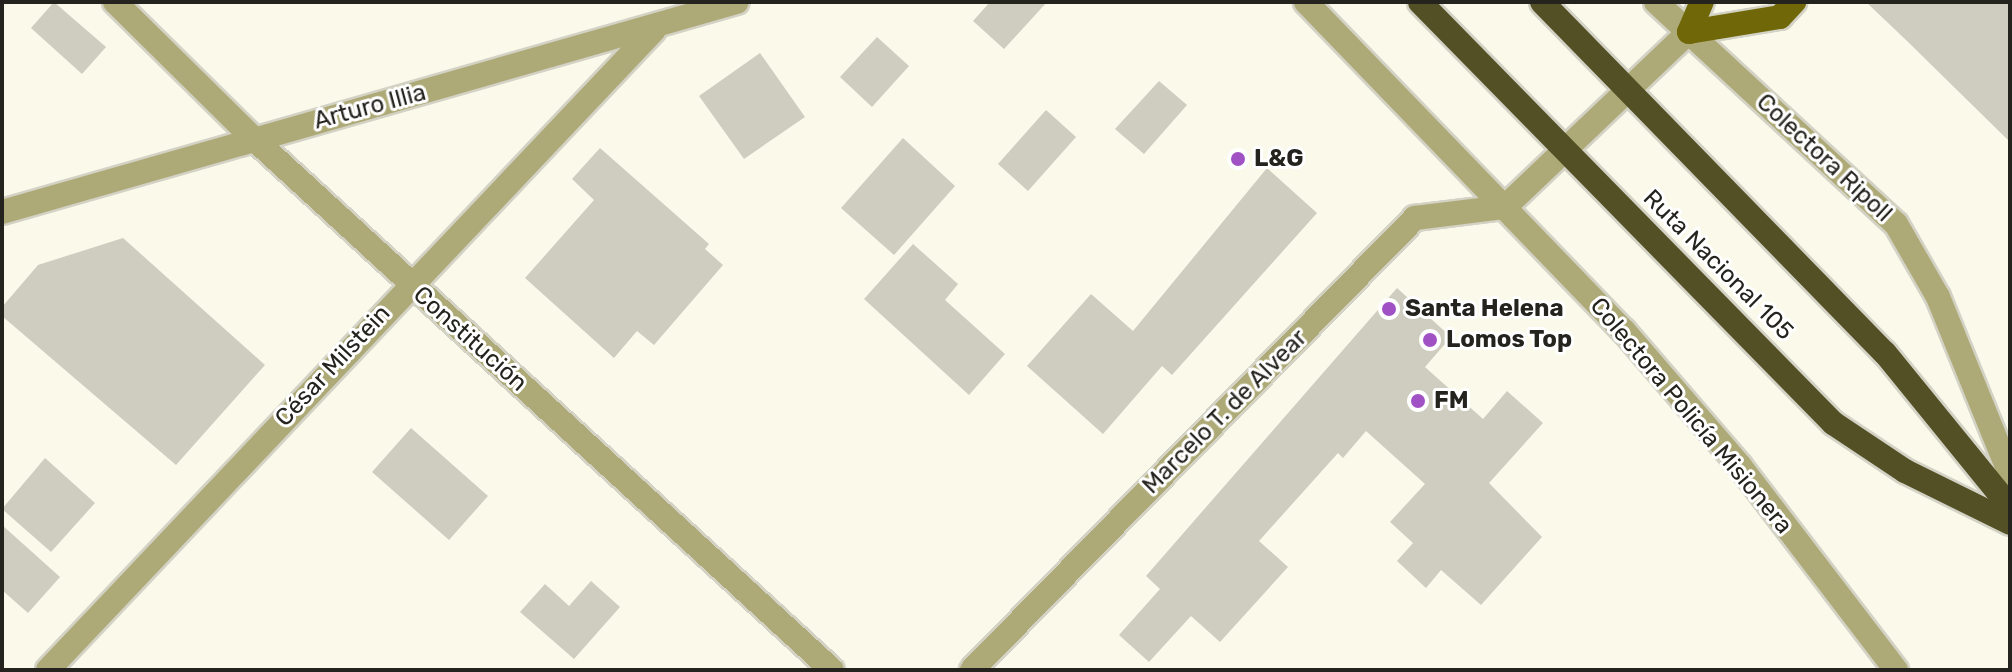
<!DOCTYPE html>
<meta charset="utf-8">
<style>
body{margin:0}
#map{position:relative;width:2012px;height:672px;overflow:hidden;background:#faf9ea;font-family:Rubik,sans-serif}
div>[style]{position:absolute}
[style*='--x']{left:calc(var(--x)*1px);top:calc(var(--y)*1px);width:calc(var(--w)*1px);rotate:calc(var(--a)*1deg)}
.building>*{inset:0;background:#cecdbf}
.roads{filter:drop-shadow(2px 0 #d3d2c5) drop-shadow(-2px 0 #d3d2c5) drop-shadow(0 2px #d3d2c5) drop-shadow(0 -2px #d3d2c5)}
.minor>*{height:24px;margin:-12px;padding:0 12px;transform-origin:12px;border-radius:12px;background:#aeaa77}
.major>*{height:24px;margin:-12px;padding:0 12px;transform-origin:12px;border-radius:12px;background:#706808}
.highway>*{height:24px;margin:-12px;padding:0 12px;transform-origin:12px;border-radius:12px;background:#545026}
.dots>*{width:22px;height:22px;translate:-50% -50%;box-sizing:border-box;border:4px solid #fff;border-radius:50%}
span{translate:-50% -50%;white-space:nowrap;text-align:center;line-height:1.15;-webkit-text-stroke:6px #fff;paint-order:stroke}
.street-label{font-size:24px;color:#24231e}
.poi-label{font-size:24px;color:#24231e;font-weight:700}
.left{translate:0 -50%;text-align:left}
.frame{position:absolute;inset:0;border:4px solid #24231e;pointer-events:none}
</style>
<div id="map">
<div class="building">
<i style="clip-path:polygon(54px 2px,106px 47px,82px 74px,31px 28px)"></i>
<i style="clip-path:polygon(990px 2px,1047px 2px,1004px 49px,973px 21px)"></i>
<i style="clip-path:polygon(1866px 2px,2010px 2px,2010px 142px,1906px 40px)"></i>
<i style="clip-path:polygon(877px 37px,909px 66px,872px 107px,840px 77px)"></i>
<i style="clip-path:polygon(760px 53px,805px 117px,744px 159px,699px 96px)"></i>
<i style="clip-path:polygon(1159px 81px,1187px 105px,1144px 154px,1115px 129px)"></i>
<i style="clip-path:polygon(1046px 110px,1076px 137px,1028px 191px,998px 164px)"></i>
<i style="clip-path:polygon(903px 138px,955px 186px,894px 255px,841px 208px)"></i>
<i style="clip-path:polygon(600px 148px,709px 244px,705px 249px,723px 265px,654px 345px,637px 331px,614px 358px,525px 278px,594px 200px,572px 179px)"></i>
<i style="clip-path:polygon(1267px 168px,1317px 213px,1172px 375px,1162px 366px,1103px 434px,1027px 366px,1091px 294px,1133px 331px)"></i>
<i style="clip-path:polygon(123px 238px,265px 365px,176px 465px,2px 316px,2px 307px,38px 265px)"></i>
<i style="clip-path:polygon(913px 244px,958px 284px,945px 300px,1005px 354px,969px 395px,864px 299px)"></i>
<i style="clip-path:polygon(1397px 288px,1451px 337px,1425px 367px,1483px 419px,1507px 391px,1543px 423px,1489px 483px,1542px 537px,1481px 605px,1441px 570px,1426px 588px,1397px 561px,1413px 543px,1390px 522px,1425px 484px,1366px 431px,1343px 458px,1338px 453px,1259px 541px,1288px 567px,1220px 642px,1191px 616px,1149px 662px,1119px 635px,1160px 589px,1146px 576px)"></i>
<i style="clip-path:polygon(411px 428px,488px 496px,449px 540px,372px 472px)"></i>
<i style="clip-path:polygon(45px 458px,95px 503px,51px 552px,2px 509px)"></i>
<i style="clip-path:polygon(2px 525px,60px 577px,28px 613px,2px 590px)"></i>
<i style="clip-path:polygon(591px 581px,620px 607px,574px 659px,520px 612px,545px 584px,569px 606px)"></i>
</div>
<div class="roads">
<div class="minor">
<i style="--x:115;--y:2;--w:194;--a:44.6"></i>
<i style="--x:253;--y:138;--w:786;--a:42.58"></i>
<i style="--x:1306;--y:2;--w:458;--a:46"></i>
<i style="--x:1624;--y:331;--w:178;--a:49.3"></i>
<i style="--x:1740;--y:466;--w:257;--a:52.6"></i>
<i style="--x:1656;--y:2;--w:327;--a:42.8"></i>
<i style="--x:1896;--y:224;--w:84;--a:60.1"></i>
<i style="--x:1938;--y:297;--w:191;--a:67.9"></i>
<i style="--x:1505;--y:207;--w:254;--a:-43.6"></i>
<i style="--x:2;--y:212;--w:764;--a:-15.95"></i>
<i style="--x:48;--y:670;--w:881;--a:-46.56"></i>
<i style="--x:972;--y:670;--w:633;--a:-45.58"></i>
<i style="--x:1415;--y:218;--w:91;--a:-7"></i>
</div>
<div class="major">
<i style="--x:1689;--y:32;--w:92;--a:-9.4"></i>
<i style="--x:1780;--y:17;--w:21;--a:-47"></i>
<i style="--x:1689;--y:32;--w:33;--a:-67"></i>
</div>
<div class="highway">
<i style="--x:1420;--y:2;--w:590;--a:45.55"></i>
<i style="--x:1833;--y:423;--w:87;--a:33.7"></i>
<i style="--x:1905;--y:471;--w:117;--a:26.3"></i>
<i style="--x:1542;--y:2;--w:491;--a:45.7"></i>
<i style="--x:1885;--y:353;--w:198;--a:50.9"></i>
</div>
</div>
<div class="dots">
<i style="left:1238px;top:159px;background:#a052c4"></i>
<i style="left:1389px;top:309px;background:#a052c4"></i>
<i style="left:1430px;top:340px;background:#a052c4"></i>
<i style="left:1418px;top:401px;background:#a052c4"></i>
</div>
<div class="street-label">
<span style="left:370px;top:107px;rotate:-15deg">Arturo Illia</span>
<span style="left:1824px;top:158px;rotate:43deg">Colectora Ripoll</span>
<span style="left:1718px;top:265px;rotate:45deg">Ruta Nacional 105</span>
<span style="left:470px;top:339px;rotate:42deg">Constitución</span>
<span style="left:333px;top:366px;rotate:-47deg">César Milstein</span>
<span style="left:1225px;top:412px;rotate:-45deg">Marcelo T. de Alvear</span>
<span style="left:1691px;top:416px;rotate:50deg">Colectora Policía Misionera</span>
</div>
<div class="poi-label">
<span class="left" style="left:1254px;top:159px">L&amp;G</span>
<span class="left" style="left:1405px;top:309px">Santa Helena</span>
<span class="left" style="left:1446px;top:340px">Lomos Top</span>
<span class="left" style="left:1434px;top:401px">FM</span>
</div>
<div class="frame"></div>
</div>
